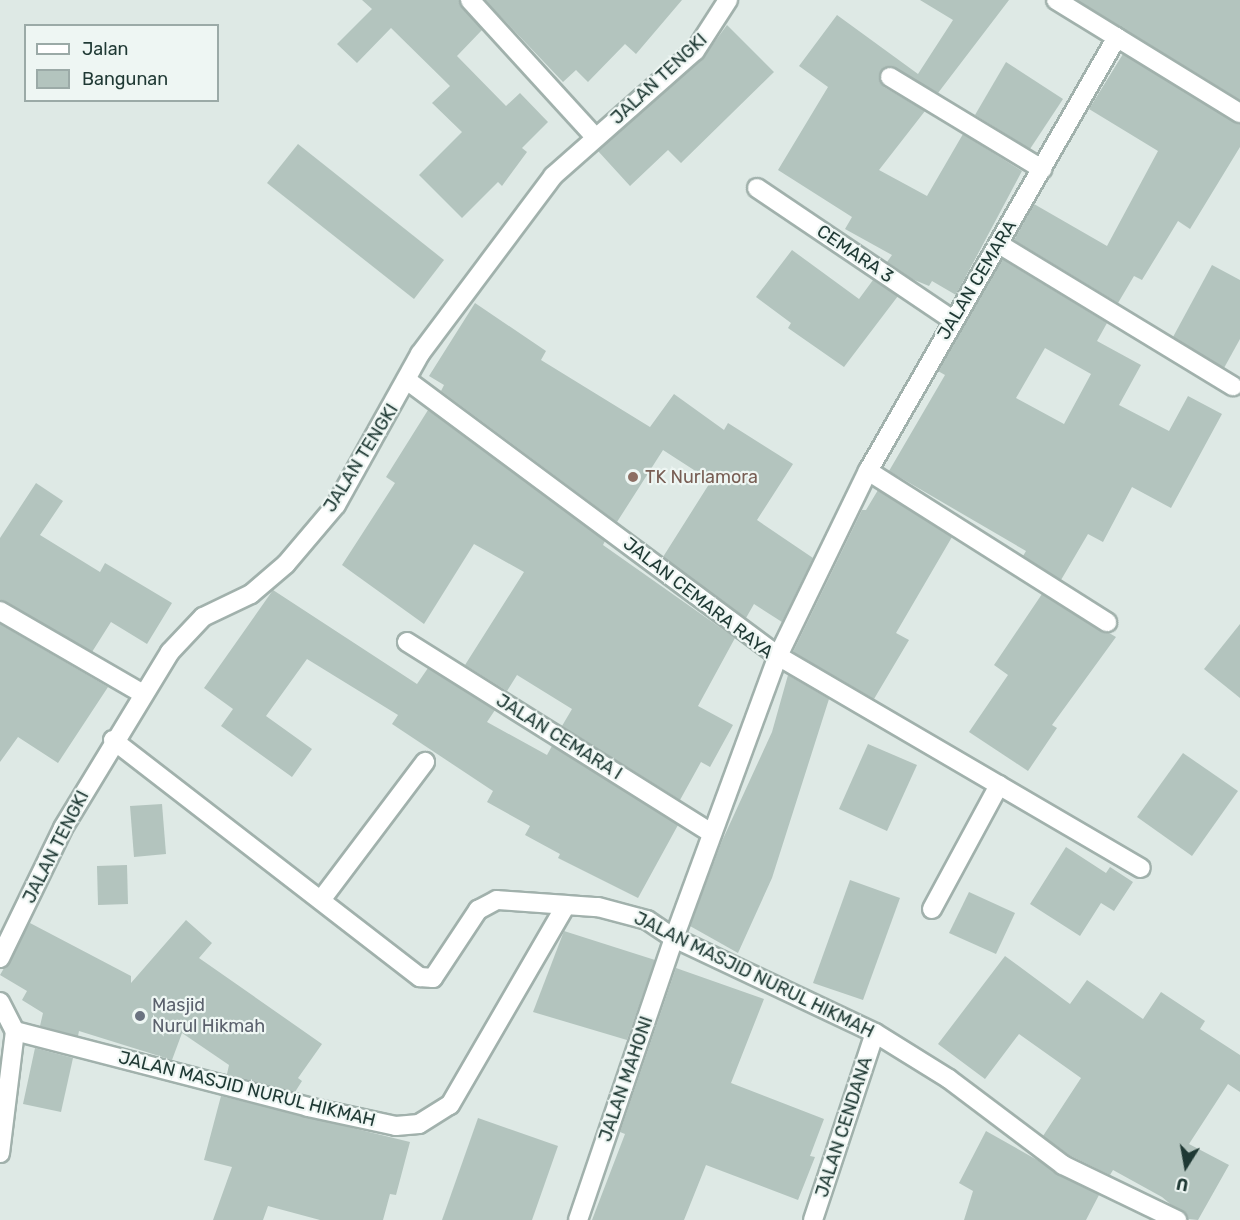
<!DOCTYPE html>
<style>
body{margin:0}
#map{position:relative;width:1240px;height:1220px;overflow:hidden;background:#dee9e5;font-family:Rubik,sans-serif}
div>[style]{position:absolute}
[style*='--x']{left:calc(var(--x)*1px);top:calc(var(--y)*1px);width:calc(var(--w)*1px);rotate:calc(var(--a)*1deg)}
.building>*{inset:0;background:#b3c4be}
.roads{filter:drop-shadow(2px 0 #a1b1ac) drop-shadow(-2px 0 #a1b1ac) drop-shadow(0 2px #a1b1ac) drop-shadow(0 -2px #a1b1ac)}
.minor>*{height:18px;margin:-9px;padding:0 9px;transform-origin:9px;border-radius:9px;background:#fff}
.dots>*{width:16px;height:16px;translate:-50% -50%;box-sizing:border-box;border:3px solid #eef6f3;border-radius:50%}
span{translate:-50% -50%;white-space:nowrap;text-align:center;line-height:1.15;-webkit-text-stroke:4.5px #eef6f3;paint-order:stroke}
.street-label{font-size:18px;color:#1f3934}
.education-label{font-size:18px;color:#785e54}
.left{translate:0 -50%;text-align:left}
.worship-label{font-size:18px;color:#5b616d}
.legend{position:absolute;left:24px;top:24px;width:195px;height:78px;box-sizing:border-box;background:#eef6f3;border:2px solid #9baaa7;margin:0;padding:8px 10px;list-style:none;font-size:18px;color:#1f3934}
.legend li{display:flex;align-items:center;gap:12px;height:30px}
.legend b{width:30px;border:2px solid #9baaa7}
.north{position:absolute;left:1156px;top:1136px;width:60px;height:60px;-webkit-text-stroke:4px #eef6f3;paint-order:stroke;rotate:191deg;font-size:16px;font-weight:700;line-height:24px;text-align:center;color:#1f3934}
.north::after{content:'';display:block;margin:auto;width:21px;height:27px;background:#1f3934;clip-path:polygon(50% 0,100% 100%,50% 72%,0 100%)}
</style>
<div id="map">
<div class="building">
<i style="clip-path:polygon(362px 0,459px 0,482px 30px,457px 56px,506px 106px,520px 93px,548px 122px,522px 148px,527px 152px,502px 186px,498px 182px,462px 218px,419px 175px,462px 132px,432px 103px,450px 86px,391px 28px,357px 63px,337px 44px,372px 9px)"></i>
<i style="clip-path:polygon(485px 0,682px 0,636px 54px,625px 44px,588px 82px,576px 70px,563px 82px)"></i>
<i style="clip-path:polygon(920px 0,1009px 0,938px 93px,891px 66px,879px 76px,884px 87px,925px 111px,879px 170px,927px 196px,963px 134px,1022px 171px,956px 295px,932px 281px,929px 286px,912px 279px,887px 262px,892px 255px,845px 229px,852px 217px,778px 170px,828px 87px,799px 66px,837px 15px,918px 74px,953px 20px)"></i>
<i style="clip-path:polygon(1077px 0,1240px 0,1240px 100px,1123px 28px)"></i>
<i style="clip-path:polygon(727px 25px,774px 72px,681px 163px,668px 150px,630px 186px,598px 151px,702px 59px)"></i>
<i style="clip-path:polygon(1123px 54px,1240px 124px,1240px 147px,1190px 229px,1178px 221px,1142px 280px,1134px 276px,1118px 303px,1014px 240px,1034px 204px,1107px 246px,1158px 151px,1089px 109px)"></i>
<i style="clip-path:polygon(1006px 62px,1063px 99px,1030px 149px,975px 115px)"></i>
<i style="clip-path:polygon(298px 144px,444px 260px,414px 299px,267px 183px)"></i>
<i style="clip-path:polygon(792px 250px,859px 299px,873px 280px,898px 296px,844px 367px,788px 328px,791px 323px,756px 297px)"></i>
<i style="clip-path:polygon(evenodd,1002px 259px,1107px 323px,1097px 341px,1141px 365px,1119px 405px,1169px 431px,1188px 396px,1222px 414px,1171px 508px,1132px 487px,1103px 542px,1088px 534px,1061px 580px,1023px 556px,1026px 551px,889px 471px,945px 375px,938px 371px,1002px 259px,1045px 348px,1091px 374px,1064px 424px,1016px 398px,1045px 348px)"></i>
<i style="clip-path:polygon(1212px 265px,1240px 280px,1240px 339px,1224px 368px,1173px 337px)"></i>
<i style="clip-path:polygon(475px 303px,546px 351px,541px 360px,650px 427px,674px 394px,724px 430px,728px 423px,793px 464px,757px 520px,813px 558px,782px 622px,754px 604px,746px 618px,663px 557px,711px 481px,663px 450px,617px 522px,441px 391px,444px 385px,429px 376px)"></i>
<i style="clip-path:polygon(428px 410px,605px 541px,603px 545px,735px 638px,698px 706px,733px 725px,710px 767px,701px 762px,680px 800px,562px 726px,572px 709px,517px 675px,507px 691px,465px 665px,524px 572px,474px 544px,424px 624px,342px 565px,395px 483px,386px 477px)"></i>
<i style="clip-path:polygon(36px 483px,63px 501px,40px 535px,100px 572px,105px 563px,172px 603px,147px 644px,111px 622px,92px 652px,0 600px,0 538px)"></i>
<i style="clip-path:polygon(878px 490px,952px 537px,896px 633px,909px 640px,874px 699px,793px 652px,862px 510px,866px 510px)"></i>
<i style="clip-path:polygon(273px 590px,417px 684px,428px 668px,495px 710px,487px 722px,547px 755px,552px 746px,678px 825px,638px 898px,558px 858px,560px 854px,525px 835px,530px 826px,487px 802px,493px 791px,392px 724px,398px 715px,307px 659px,266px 716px,312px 749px,292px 777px,221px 726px,233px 709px,204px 688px)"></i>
<i style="clip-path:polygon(1042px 594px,1116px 637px,1052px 725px,1057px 728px,1028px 771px,969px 732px,1008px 675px,994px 665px)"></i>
<i style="clip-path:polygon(0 624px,108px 687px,58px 763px,18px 737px,0 762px)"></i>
<i style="clip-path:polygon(1240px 624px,1240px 698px,1204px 669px)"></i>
<i style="clip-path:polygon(788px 675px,829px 699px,772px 878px,738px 953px,690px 926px,722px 841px,772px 732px)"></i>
<i style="clip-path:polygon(868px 744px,917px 765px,887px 831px,839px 809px)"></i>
<i style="clip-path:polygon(1183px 753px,1238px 791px,1192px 856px,1137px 817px)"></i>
<i style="clip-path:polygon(162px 804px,166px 854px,134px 857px,130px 806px)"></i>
<i style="clip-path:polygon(1066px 847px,1106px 873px,1110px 867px,1133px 882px,1114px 911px,1101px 903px,1080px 936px,1030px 904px)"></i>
<i style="clip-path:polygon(127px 865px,128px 904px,98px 905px,97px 866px)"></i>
<i style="clip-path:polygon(850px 880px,900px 898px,863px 1000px,813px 983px)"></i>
<i style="clip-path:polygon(969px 892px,1015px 913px,996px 954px,949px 933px)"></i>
<i style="clip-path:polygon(186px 920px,212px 943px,199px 958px,322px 1044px,298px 1078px,302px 1081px,295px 1092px,227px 1074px,229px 1065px,182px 1033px,172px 1060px,79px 1031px,78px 1036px,40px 1026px,43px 1013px,22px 1000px,27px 991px,0 975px,30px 923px,131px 976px,131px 983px)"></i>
<i style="clip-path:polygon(564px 931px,655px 960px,627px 1040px,533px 1012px)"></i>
<i style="clip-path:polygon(1005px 956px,1070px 1004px,1087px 980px,1143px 1019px,1161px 992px,1205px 1021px,1200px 1029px,1240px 1055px,1240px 1092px,1228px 1084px,1189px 1144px,1229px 1165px,1198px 1220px,1188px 1219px,1162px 1197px,1113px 1170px,1110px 1175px,1069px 1155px,1043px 1136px,1081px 1078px,1019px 1034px,985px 1079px,938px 1044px)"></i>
<i style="clip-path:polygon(676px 968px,764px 999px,731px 1083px,824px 1119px,810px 1156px,815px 1157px,798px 1200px,706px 1165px,684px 1220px,592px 1220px,625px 1134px,620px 1132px)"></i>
<i style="clip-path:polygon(35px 1048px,73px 1058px,61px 1112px,23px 1104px)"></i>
<i style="clip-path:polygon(221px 1096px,410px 1142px,396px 1195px,390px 1194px,383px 1220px,320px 1220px,268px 1206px,263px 1220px,213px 1220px,232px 1167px,204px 1160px)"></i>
<i style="clip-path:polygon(478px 1118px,558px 1146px,532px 1220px,442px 1220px)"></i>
<i style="clip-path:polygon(986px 1131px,1099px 1195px,1086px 1220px,964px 1220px,973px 1191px,959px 1183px)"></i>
</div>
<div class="roads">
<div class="minor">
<i style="--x:470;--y:0;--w:185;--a:47.6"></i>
<i style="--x:1056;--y:0;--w:216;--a:31.6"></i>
<i style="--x:890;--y:77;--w:178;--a:31.2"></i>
<i style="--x:757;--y:188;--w:236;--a:34"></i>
<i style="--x:999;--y:244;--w:274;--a:31.3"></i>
<i style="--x:408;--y:381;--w:461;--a:36.6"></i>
<i style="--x:778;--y:656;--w:420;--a:30.3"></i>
<i style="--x:868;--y:471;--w:283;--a:32.3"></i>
<i style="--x:0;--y:611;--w:165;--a:30.1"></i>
<i style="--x:407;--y:642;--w:359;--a:32.1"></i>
<i style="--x:113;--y:740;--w:388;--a:37.7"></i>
<i style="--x:420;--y:977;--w:13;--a:4"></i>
<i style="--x:433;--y:978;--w:82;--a:-56.5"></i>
<i style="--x:478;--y:910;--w:21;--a:-28"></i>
<i style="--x:497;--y:900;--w:69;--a:4.1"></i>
<i style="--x:321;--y:900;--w:173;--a:-53"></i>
<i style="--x:932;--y:909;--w:141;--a:-61.6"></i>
<i style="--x:0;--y:958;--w:144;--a:-64.1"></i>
<i style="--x:63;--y:828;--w:206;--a:-58.7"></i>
<i style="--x:170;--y:652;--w:48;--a:-46.7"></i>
<i style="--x:203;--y:617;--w:53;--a:-25.6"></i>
<i style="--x:251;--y:594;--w:46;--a:-40.6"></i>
<i style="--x:286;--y:564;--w:77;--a:-49.7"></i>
<i style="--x:336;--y:505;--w:173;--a:-60.9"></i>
<i style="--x:420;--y:354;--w:222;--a:-53.2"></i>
<i style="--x:553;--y:176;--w:189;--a:-41.4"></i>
<i style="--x:695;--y:51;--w:61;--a:-57.1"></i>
<i style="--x:0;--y:1002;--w:33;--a:63"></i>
<i style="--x:15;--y:1031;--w:123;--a:97"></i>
<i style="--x:15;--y:1031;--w:303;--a:14.5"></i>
<i style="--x:308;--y:1107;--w:90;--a:12.2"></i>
<i style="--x:396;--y:1126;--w:23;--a:-5"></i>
<i style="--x:419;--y:1124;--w:36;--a:-32"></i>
<i style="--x:450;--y:1105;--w:231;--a:-59.9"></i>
<i style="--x:566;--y:905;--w:32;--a:4"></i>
<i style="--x:598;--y:907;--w:51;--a:14.9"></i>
<i style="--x:647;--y:920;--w:32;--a:34"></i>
<i style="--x:674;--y:938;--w:222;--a:25.3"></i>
<i style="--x:875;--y:1033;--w:87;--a:31.9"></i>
<i style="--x:949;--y:1079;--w:143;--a:37"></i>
<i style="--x:1063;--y:1165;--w:127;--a:25.8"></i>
<i style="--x:578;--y:1220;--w:298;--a:-71.2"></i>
<i style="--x:674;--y:938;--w:301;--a:-69.8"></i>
<i style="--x:778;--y:656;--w:206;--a:-64.1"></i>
<i style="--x:868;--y:471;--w:500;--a:-60.16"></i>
<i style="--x:813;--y:1220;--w:197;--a:-71.7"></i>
</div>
</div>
<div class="dots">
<i style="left:633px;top:477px;background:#8d6e63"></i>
<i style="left:140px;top:1016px;background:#6b7280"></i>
</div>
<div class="street-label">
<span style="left:659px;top:79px;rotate:-43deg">JALAN TENGKI</span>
<span style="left:855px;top:254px;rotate:34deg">CEMARA 3</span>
<span style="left:977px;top:280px;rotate:-59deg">JALAN CEMARA</span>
<span style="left:361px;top:458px;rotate:-58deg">JALAN TENGKI</span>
<span style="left:698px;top:598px;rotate:38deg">JALAN CEMARA RAYA</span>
<span style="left:559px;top:737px;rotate:32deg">JALAN CEMARA I</span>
<span style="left:56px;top:847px;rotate:-63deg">JALAN TENGKI</span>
<span style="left:754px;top:975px;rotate:26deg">JALAN MASJID NURUL HIKMAH</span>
<span style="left:626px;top:1079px;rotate:-71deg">JALAN MAHONI</span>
<span style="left:247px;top:1089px;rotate:14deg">JALAN MASJID NURUL HIKMAH</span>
<span style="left:844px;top:1127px;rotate:-72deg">JALAN CENDANA</span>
</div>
<div class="education-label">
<span class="left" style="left:645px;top:477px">TK Nurlamora</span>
</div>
<div class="worship-label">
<span class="left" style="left:152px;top:1016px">Masjid<br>Nurul Hikmah</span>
</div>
<ul class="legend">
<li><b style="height:8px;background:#fff"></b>Jalan</li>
<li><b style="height:16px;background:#b3c4be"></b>Bangunan</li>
</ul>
<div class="north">U</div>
</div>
